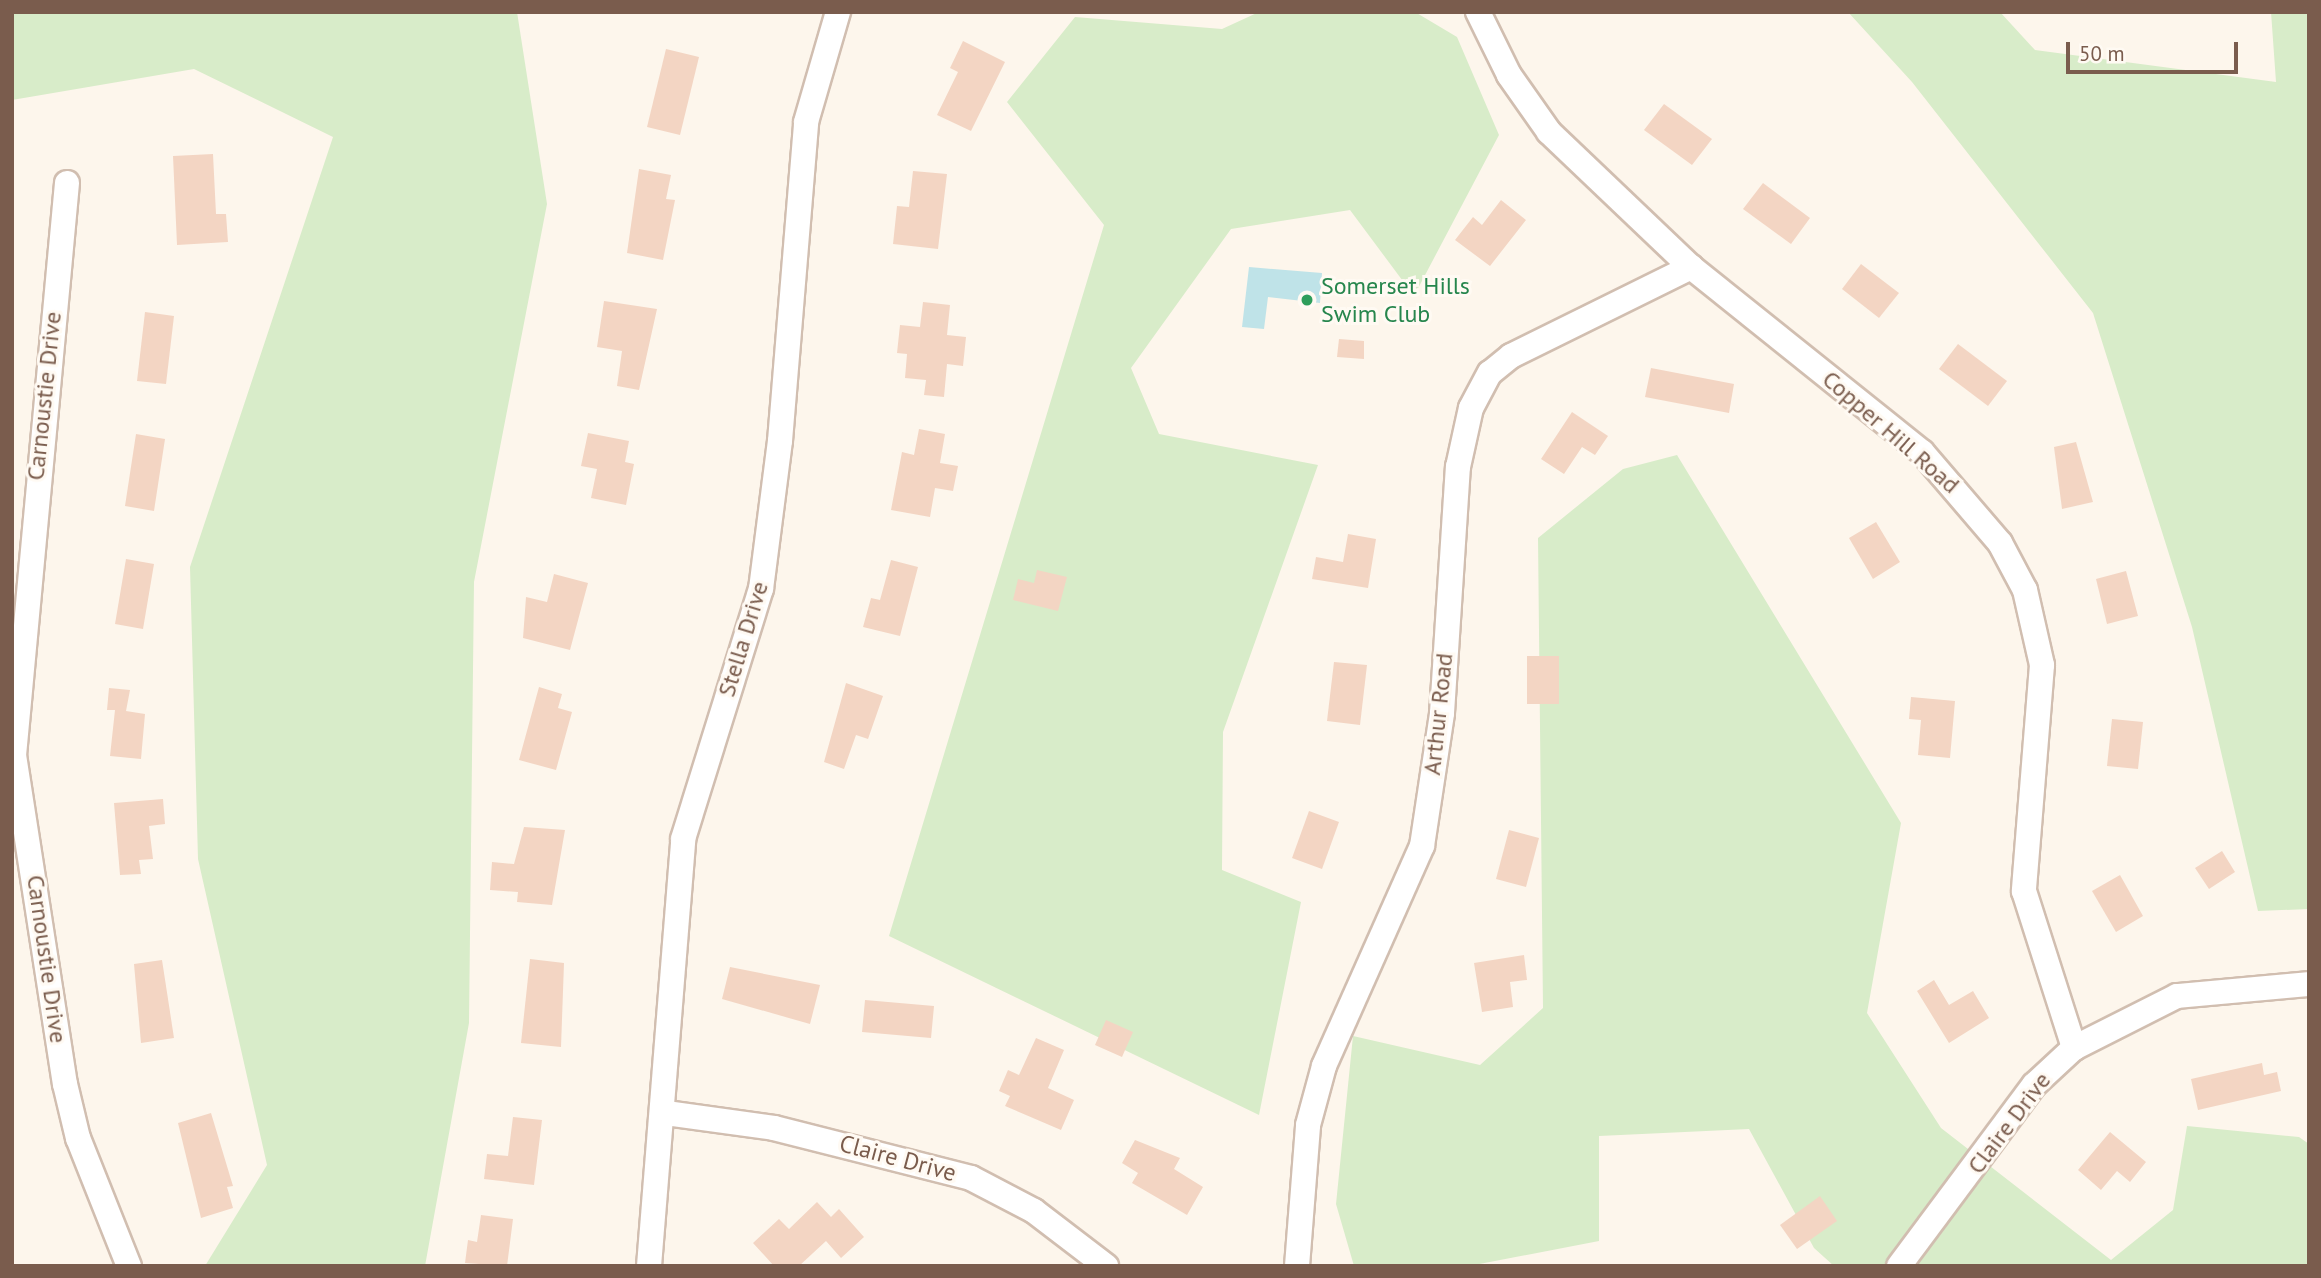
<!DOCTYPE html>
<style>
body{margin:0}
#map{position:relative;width:2321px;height:1278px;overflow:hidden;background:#fdf6ec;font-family:"PT Sans",sans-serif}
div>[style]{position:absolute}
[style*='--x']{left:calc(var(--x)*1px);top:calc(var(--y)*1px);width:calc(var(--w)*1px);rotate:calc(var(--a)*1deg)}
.green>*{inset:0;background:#d8ecc9}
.water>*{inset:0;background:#bfe3e8}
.building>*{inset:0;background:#f3d5c3}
.roads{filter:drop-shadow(2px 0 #d1beb0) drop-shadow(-2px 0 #d1beb0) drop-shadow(0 2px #d1beb0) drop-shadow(0 -2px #d1beb0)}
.minor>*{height:24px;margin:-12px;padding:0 12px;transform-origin:12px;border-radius:12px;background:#fff}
.dots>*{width:19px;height:19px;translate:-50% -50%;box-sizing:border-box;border:4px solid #fffaf3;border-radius:50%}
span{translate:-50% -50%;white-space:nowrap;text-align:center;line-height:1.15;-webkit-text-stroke:6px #fffaf3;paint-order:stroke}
.leisure-label{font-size:24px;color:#27864d}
.left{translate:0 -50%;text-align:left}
.street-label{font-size:24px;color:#7a5c4d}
.frame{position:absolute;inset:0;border:14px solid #7a5c4d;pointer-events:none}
.scale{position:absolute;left:2066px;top:42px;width:172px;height:32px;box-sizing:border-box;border:4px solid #7a5c4d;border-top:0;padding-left:9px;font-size:21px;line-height:24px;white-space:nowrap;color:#7a5c4d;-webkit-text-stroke:5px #fffaf3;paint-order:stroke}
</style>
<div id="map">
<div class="green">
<i style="clip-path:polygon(12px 12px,517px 12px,547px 204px,474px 582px,469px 1023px,425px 1266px,205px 1266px,267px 1165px,198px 859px,190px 567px,333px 137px,194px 69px,12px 100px)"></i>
<i style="clip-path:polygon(1259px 12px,1415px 12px,1457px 37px,1499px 135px,1414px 296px,1350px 210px,1231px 229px,1131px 368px,1159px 434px,1318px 465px,1223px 732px,1222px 870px,1301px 902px,1259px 1115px,889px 936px,1104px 225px,1007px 102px,1075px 17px,1222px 29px)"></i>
<i style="clip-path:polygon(1848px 12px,2000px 12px,2035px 50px,2276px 82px,2271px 12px,2309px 12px,2309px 909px,2258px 911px,2192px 627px,2093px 313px,1912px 82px)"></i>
<i style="clip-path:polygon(1677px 455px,1901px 823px,1867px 1013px,1941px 1128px,2111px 1260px,2173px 1210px,2187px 1126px,2299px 1137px,2309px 1144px,2309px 1266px,1834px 1266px,1814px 1248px,1749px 1129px,1599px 1136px,1599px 1241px,1469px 1266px,1354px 1266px,1336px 1204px,1353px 1036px,1480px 1065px,1543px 1008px,1538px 538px,1623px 469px)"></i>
</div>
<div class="water">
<i style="clip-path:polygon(1249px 267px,1322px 273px,1320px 303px,1268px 297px,1264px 329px,1242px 327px)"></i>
</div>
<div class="building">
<i style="clip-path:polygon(963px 41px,1005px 62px,971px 131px,937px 115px,958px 72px,950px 68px)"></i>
<i style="clip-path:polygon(666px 49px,699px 57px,680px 135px,647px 127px)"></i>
<i style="clip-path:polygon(1664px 104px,1712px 139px,1692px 165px,1644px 130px)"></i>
<i style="clip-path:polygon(213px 154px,216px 214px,226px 214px,228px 242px,177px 245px,173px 156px)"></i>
<i style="clip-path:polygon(639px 169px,671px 175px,666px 199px,675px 200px,663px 260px,627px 253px)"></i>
<i style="clip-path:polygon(913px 171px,947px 174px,938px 249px,893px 244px,897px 206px,909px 207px)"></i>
<i style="clip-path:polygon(1763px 183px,1810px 218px,1791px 244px,1743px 209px)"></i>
<i style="clip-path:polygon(1501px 200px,1526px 220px,1490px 266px,1455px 240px,1473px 217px,1482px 225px)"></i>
<i style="clip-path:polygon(1861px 264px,1899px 293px,1879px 318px,1842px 289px)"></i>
<i style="clip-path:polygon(604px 301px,657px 309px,639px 390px,617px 386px,622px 351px,597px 347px)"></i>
<i style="clip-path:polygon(923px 302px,950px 305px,947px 335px,966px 337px,963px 366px,947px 364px,944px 397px,924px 395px,926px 380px,905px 378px,907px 354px,897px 353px,900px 325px,920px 327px)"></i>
<i style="clip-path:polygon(145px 312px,174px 316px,166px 384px,137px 381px)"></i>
<i style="clip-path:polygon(1339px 339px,1364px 341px,1364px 359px,1337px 357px)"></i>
<i style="clip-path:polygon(1958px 344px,2007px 381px,1988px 406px,1939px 369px)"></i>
<i style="clip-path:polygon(1651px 368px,1734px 384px,1729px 413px,1645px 397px)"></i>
<i style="clip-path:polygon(1572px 412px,1608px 436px,1595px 455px,1582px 447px,1564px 474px,1541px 459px)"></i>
<i style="clip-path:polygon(919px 429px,945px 434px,940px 463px,958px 466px,953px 491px,935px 488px,930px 517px,891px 510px,902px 452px,914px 455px)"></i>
<i style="clip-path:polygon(588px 433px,629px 441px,625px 462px,634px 464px,626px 505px,591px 498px,597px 469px,581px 466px)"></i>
<i style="clip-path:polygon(136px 434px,165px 439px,154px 511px,125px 506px)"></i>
<i style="clip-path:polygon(2076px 442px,2093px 502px,2062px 509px,2054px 447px)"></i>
<i style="clip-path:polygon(1876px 522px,1900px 562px,1873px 579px,1849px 538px)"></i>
<i style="clip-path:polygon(1348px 534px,1376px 539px,1368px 588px,1312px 579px,1316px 557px,1343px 562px)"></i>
<i style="clip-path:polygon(126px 559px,154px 564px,143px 629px,115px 624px)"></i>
<i style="clip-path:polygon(891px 560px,918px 567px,900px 636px,863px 627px,871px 598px,880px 600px)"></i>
<i style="clip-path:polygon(1037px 570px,1067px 577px,1058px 611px,1013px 600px,1018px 579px,1034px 583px)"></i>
<i style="clip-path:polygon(2126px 571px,2138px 616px,2107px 624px,2096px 579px)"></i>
<i style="clip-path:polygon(554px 574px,588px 583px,570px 650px,523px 638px,526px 597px,547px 602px)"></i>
<i style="clip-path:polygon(1527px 656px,1559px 656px,1559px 704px,1527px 704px)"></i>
<i style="clip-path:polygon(1334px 662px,1367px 665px,1360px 725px,1327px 721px)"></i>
<i style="clip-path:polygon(846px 683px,883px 696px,868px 739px,856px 735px,844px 769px,824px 762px)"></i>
<i style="clip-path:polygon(539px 687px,562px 694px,558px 708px,572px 712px,556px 770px,519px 760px)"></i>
<i style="clip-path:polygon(109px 688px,130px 690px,126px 711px,145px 714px,141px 759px,110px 756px,115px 710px,107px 710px)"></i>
<i style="clip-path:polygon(1911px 697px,1955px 701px,1950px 758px,1918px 755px,1921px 720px,1909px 719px)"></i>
<i style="clip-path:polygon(2112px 719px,2143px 722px,2138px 769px,2107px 766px)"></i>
<i style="clip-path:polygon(163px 799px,165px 824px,149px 826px,153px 859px,139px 860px,141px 874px,120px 875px,114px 803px)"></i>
<i style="clip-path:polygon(1309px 811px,1339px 822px,1322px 869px,1292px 858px)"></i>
<i style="clip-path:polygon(524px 827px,565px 830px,552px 905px,517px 902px,518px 892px,490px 890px,492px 862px,514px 864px)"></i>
<i style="clip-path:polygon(1509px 830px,1539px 838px,1526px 887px,1496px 879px)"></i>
<i style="clip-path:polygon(2222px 851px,2235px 872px,2209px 889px,2195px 868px)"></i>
<i style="clip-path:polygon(2120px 875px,2143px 916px,2116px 932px,2092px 891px)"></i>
<i style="clip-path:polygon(1524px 955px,1527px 980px,1510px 982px,1513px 1007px,1482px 1012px,1474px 963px)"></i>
<i style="clip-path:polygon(530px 959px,564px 963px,561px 1047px,521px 1043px)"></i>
<i style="clip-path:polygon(162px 960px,174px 1038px,141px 1043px,134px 964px)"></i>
<i style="clip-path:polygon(730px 967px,820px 985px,810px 1024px,722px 999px)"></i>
<i style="clip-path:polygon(1934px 980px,1949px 1005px,1973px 991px,1989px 1018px,1949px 1043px,1917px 991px)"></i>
<i style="clip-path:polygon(865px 1000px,934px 1006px,931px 1038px,862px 1032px)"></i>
<i style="clip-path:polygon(1106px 1020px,1133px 1032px,1122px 1057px,1095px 1045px)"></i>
<i style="clip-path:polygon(1036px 1038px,1064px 1050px,1048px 1088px,1074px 1100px,1061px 1130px,1005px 1106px,1010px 1096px,999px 1091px,1008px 1070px,1019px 1075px)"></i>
<i style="clip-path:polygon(2262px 1063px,2264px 1075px,2277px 1072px,2281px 1091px,2198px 1110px,2191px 1079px)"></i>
<i style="clip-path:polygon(211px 1113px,233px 1186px,227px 1187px,233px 1208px,201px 1218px,178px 1123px)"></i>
<i style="clip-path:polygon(513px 1117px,542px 1120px,534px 1185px,484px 1179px,487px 1154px,508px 1156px)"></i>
<i style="clip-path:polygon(2110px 1132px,2146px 1162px,2130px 1182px,2117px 1171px,2101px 1190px,2078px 1170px)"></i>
<i style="clip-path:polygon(1135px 1140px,1180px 1158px,1174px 1169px,1203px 1187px,1187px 1215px,1132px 1183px,1138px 1173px,1122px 1163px)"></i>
<i style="clip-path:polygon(1820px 1196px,1837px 1221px,1797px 1249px,1780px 1225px)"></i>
<i style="clip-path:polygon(817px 1202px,831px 1217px,839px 1209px,864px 1237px,841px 1258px,826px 1241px,799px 1266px,774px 1266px,753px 1243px,779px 1219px,789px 1229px)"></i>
<i style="clip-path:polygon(481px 1215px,513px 1219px,507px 1266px,465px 1263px,468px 1240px,477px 1242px)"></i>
</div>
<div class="roads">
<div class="minor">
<i style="--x:1478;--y:12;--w:70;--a:63.8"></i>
<i style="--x:1509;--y:75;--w:70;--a:54.9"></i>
<i style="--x:1549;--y:132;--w:196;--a:43.6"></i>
<i style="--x:1691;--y:267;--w:296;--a:38.7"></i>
<i style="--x:1922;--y:452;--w:120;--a:49.4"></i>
<i style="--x:2000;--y:543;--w:53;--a:62"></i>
<i style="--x:2025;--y:590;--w:77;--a:77.2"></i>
<i style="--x:2042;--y:665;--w:227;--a:94.6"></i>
<i style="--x:2024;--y:891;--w:165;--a:72.3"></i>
<i style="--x:67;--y:183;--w:574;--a:95.29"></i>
<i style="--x:14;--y:755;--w:333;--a:81.2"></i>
<i style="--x:65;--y:1084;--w:56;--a:76.5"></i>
<i style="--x:78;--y:1138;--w:138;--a:68.3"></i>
<i style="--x:666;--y:1113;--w:109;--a:7.9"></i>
<i style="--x:774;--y:1128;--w:203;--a:14.2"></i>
<i style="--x:971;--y:1178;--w:71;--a:27.6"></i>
<i style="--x:1034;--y:1211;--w:91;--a:37.4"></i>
<i style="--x:649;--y:1266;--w:428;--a:-85.4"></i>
<i style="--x:683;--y:839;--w:262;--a:-72.7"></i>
<i style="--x:761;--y:589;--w:149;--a:-82.7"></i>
<i style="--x:780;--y:441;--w:320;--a:-85.3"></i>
<i style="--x:806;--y:122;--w:115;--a:-73.8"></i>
<i style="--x:1297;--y:1266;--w:141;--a:-85.5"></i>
<i style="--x:1308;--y:1125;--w:61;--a:-74.8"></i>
<i style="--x:1324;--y:1066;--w:241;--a:-66"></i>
<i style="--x:1422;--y:846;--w:134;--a:-81.4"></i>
<i style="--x:1442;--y:713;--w:247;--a:-86.3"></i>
<i style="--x:1458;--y:467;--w:60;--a:-77.6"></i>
<i style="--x:1471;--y:408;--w:40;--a:-62"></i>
<i style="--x:1490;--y:373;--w:27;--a:-39"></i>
<i style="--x:1511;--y:356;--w:201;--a:-26.3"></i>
<i style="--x:1899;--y:1266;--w:226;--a:-53.3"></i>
<i style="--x:2034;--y:1085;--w:54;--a:-42.8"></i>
<i style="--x:2074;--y:1048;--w:115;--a:-26.8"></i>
<i style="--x:2177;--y:996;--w:133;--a:-5.2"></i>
</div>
</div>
<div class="dots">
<i style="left:1307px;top:300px;background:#2e9e5b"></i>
</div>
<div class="leisure-label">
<span class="left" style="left:1321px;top:300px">Somerset Hills<br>Swim Club</span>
</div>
<div class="street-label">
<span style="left:44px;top:396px;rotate:-84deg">Carnoustie Drive</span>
<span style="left:1891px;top:432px;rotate:41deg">Copper Hill Road</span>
<span style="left:743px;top:639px;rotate:-73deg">Stella Drive</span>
<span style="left:1438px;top:714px;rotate:-84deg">Arthur Road</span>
<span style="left:47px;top:959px;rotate:82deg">Carnoustie Drive</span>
<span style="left:2009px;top:1123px;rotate:-53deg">Claire Drive</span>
<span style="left:898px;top:1158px;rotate:15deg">Claire Drive</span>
</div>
<div class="frame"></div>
<div class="scale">50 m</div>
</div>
